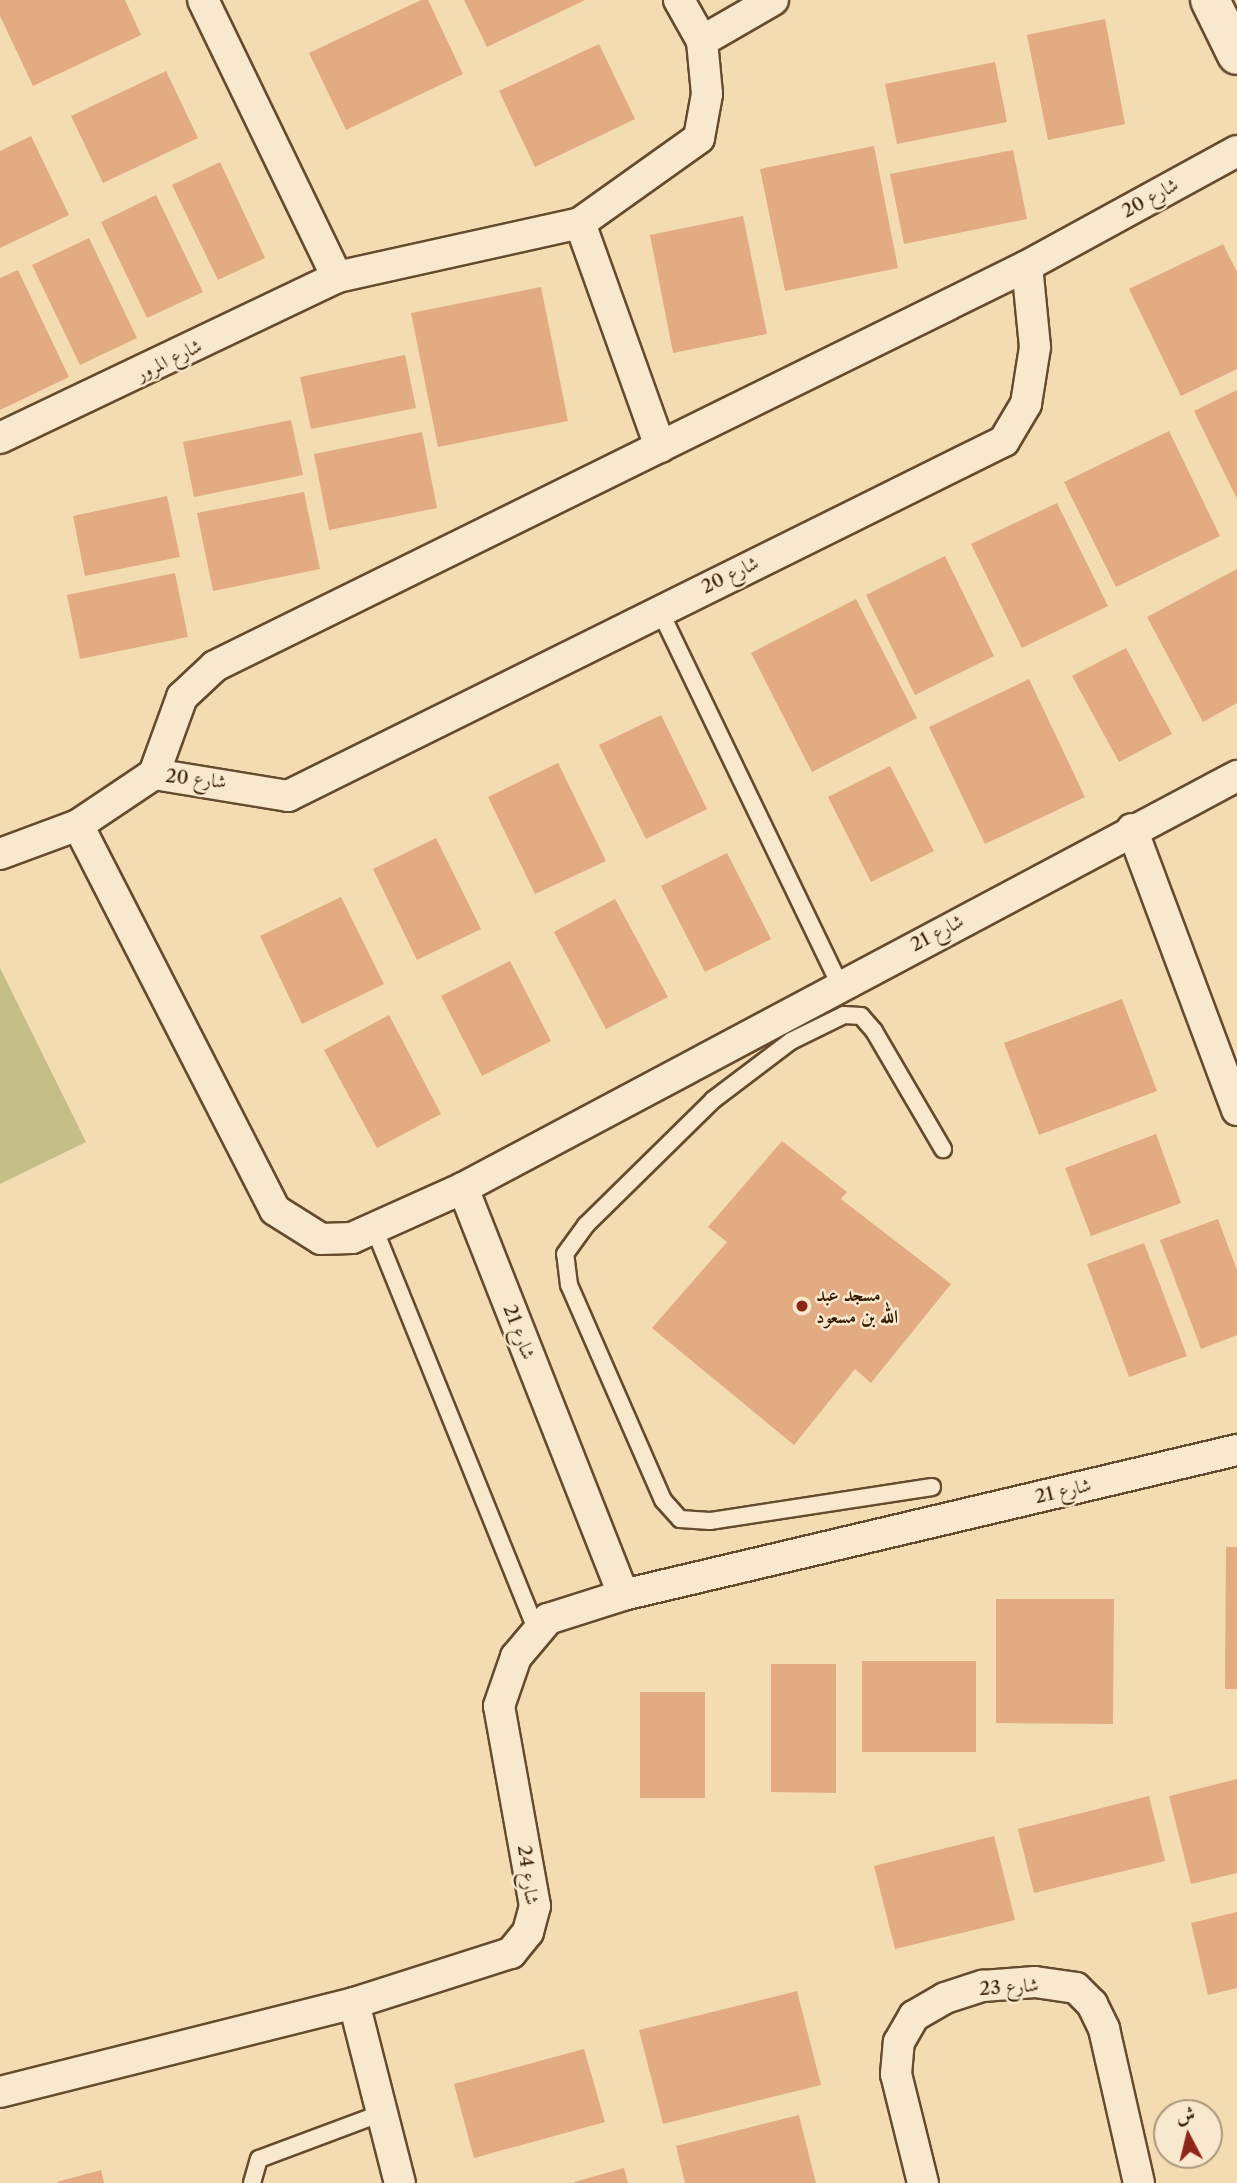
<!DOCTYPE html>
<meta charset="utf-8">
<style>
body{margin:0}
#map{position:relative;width:1237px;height:2183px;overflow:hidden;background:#f4dcb2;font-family:"Libre Caslon Text",Amiri,serif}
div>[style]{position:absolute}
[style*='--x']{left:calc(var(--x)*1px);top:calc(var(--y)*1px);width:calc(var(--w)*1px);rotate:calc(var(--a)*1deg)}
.green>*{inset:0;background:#c4be87}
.building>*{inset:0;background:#e2ab82}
.roads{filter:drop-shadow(2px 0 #654b2d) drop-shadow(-2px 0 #654b2d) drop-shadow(0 2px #654b2d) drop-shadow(0 -2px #654b2d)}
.lane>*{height:16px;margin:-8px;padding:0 8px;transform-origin:8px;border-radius:8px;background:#f8e8cd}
.street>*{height:30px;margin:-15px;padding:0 15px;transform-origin:15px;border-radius:15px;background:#f8e8cd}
.secondary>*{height:38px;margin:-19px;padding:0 19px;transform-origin:19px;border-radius:19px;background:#f8e8cd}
.dots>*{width:19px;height:19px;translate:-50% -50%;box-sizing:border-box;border:4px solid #f8e8cd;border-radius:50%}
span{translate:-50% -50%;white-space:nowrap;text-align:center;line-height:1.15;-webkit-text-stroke:5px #f8e8cd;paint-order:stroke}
.street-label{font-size:19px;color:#351b01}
.poi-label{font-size:19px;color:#351b01;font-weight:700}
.left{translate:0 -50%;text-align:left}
.north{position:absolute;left:1153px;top:2099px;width:70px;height:70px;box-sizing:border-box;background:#f8e8cd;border:2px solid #aa967b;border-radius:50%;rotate:353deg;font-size:19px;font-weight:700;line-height:28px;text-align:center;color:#351b01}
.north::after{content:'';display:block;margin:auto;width:24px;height:32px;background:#8f2418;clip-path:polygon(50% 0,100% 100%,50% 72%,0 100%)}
</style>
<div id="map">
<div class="green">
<i style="clip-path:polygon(0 968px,86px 1142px,0 1184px)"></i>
</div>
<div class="building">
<i style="clip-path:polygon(0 0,125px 0,141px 35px,33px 86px,0 16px)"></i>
<i style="clip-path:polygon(421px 0,428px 0,463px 74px,346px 130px,309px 53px)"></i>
<i style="clip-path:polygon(464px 0,585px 0,487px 47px)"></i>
<i style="clip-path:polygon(1105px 19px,1125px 124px,1048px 140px,1027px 35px)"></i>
<i style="clip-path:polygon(599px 44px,635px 119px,535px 167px,499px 91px)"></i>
<i style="clip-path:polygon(995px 62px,1007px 122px,897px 144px,885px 84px)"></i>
<i style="clip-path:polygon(166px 71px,198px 138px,103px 183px,71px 116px)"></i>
<i style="clip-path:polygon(31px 136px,69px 215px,0 248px,0 151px)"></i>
<i style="clip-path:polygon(874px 146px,898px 268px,785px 291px,760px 169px)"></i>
<i style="clip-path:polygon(1013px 150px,1027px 219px,904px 244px,890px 174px)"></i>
<i style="clip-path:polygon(220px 162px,265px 258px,218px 280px,172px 185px)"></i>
<i style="clip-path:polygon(156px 195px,203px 292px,147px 318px,101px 222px)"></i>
<i style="clip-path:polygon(743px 216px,767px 334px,673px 353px,650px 235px)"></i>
<i style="clip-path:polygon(89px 238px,137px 338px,80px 365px,32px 265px)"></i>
<i style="clip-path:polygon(1223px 244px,1237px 272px,1237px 369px,1181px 396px,1129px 289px)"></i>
<i style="clip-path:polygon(18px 270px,69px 377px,0 410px,0 278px)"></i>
<i style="clip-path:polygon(541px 287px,568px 421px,438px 447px,411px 313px)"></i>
<i style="clip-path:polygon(405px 355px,416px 408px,311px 429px,300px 377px)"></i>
<i style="clip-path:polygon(1237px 390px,1237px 499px,1194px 411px)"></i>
<i style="clip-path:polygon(291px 420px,303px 475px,194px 497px,183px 442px)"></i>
<i style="clip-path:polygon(1169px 431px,1220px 536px,1116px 587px,1064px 482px)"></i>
<i style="clip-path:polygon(422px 432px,437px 508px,329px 530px,314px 454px)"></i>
<i style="clip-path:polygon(304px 492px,320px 569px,213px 591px,197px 513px)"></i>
<i style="clip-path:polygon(167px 496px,180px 557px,85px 576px,73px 516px)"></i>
<i style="clip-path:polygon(1057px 503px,1108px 606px,1022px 648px,971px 544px)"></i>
<i style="clip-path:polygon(945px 556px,994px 656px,915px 695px,866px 595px)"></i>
<i style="clip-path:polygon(1237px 569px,1237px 703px,1203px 722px,1147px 617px)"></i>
<i style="clip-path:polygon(175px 573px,188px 637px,80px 659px,67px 595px)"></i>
<i style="clip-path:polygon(856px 599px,917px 718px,812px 772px,751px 653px)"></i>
<i style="clip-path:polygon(1126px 648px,1172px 734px,1119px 762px,1072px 676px)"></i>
<i style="clip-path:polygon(1029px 679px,1085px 797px,985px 844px,929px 727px)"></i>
<i style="clip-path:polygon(661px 715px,707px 809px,646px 839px,599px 745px)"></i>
<i style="clip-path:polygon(558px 763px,606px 861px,535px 894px,488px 797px)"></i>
<i style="clip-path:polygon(890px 766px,934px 851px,871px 882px,828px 797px)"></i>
<i style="clip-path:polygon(436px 838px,481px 929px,417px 960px,373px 869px)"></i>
<i style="clip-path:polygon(727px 853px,771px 939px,705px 972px,661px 886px)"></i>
<i style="clip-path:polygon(341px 897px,384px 984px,302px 1024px,260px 936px)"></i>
<i style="clip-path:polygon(615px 899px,668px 997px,606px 1029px,554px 932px)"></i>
<i style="clip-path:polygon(510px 961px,551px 1041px,482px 1076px,441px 996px)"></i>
<i style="clip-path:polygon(1122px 999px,1157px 1091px,1039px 1135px,1004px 1043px)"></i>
<i style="clip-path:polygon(389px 1015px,441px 1114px,377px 1148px,324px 1050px)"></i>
<i style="clip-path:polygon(1156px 1134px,1181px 1203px,1091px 1236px,1065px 1168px)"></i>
<i style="clip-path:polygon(782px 1141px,847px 1192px,841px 1199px,951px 1284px,871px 1383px,855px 1369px,794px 1445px,652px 1328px,727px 1242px,708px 1227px)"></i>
<i style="clip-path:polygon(1218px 1219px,1237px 1270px,1237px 1335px,1201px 1349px,1160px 1240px)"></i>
<i style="clip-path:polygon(1144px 1243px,1187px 1356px,1129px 1377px,1087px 1264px)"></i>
<i style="clip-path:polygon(1226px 1547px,1237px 1547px,1237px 1689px,1225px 1689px)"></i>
<i style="clip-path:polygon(996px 1599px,1114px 1599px,1113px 1724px,996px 1723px)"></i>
<i style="clip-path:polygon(862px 1661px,976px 1661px,976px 1752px,862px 1752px)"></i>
<i style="clip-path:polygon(771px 1664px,836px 1664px,836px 1793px,771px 1792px)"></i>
<i style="clip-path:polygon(640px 1692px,705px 1692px,705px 1798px,640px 1798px)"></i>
<i style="clip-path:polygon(1237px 1779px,1237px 1873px,1191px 1884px,1169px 1796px)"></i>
<i style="clip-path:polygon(1149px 1796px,1165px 1861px,1034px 1893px,1018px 1829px)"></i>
<i style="clip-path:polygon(994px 1836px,1015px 1920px,895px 1949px,874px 1866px)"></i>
<i style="clip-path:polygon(1237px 1912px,1237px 1988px,1208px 1995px,1191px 1923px)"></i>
<i style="clip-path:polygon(797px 1991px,821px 2085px,663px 2124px,639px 2030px)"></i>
<i style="clip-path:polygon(584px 2049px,605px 2122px,474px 2158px,454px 2084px)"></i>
<i style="clip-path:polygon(799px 2115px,816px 2183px,685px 2183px,676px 2146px)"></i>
<i style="clip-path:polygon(624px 2168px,628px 2183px,574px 2183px,574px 2182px)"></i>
<i style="clip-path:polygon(101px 2170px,104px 2183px,58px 2183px,57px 2182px)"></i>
</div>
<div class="roads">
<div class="lane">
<i style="--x:659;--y:609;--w:417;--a:64.3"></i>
<i style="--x:374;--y:1228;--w:436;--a:68"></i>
<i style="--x:932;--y:1487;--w:225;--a:171.3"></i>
<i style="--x:710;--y:1521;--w:30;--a:-176"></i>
<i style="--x:680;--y:1519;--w:25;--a:-132"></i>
<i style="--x:663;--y:1500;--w:235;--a:-113.6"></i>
<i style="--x:569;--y:1285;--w:31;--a:-97"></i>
<i style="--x:565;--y:1254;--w:36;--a:-54"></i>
<i style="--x:586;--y:1225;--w:178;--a:-44.5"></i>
<i style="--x:713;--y:1100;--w:98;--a:-37.1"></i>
<i style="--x:791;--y:1041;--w:59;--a:-26.1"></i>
<i style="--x:844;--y:1015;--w:17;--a:3"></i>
<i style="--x:861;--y:1016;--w:20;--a:49"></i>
<i style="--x:874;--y:1031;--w:137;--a:59.7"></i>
<i style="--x:252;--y:2183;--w:25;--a:-74"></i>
<i style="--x:259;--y:2159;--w:131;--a:-20.5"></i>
</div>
<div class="street">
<i style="--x:203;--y:0;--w:308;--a:64.2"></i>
<i style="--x:702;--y:41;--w:82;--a:-30"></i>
<i style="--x:580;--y:223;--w:238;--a:70.3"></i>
<i style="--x:0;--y:438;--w:373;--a:-25.5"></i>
<i style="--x:337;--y:277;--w:249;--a:-12.5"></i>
<i style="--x:580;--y:223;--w:146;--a:-35.5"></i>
<i style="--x:699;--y:138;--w:45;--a:-79.7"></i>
<i style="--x:707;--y:94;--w:53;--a:-95.4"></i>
<i style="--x:702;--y:41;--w:47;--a:-119.3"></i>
<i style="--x:154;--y:774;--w:82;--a:-70"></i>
<i style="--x:182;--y:697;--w:45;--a:-43.2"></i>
<i style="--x:215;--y:666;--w:905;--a:-26.23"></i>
<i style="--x:1027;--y:266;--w:239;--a:-28.7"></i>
<i style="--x:154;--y:774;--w:136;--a:9.3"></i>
<i style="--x:288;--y:796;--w:799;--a:-26.37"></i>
<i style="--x:1004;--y:441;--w:43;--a:-59.3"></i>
<i style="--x:1026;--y:404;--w:58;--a:-81"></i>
<i style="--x:1035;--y:347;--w:81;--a:-95.6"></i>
<i style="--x:78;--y:825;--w:432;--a:62.9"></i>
<i style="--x:275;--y:1210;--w:54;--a:32.2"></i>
<i style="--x:321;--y:1239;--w:31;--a:-2"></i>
<i style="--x:352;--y:1238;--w:122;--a:-24.2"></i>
<i style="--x:463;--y:1188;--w:877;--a:-28.03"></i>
<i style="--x:1132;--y:829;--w:300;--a:69.5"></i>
<i style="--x:0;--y:854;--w:83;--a:-20.4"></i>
<i style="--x:78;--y:825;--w:92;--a:-33.9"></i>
<i style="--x:463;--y:1188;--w:437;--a:68.5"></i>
<i style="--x:354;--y:2003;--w:186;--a:75.7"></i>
<i style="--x:0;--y:2092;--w:365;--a:-14.1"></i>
<i style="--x:354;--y:2003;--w:165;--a:-17.7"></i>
<i style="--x:511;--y:1953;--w:27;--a:-51"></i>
<i style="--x:528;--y:1932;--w:27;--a:-75"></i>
<i style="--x:535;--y:1906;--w:203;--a:-100.2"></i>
<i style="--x:499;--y:1706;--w:52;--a:-70.9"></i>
<i style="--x:516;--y:1657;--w:50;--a:-49.9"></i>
<i style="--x:548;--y:1619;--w:79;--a:-17.7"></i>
<i style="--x:623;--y:1595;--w:631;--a:-13.29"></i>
<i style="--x:923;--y:2183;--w:112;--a:-103.9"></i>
<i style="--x:896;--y:2074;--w:32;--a:-85"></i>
<i style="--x:899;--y:2042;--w:30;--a:-60"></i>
<i style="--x:914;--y:2016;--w:36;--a:-30"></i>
<i style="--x:945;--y:1998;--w:40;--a:-18"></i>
<i style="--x:983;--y:1986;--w:52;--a:-4.4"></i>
<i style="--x:1035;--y:1982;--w:41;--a:8.3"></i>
<i style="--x:1076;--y:1988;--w:23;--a:45"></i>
<i style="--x:1092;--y:2004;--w:28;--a:64"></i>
<i style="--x:1104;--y:2029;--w:158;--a:77.2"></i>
</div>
<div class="secondary">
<i style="--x:1210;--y:0;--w:61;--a:63.9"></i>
</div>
</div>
<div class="dots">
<i style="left:802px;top:1306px;background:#8f2418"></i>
</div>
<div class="street-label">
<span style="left:1150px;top:198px;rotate:-29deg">شارع 20</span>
<span style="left:169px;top:360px;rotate:-26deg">شارع المرور</span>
<span style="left:730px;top:575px;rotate:-26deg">شارع 20</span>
<span style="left:196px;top:779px;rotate:6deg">شارع 20</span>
<span style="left:937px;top:933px;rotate:-28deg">شارع 21</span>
<span style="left:519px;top:1332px;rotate:69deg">شارع 21</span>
<span style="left:1063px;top:1491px;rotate:-13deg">شارع 21</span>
<span style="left:528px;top:1875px;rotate:82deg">شارع 24</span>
<span style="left:1009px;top:1987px;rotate:-4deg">شارع 23</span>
</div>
<div class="poi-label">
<span class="left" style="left:816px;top:1306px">مسجد عبد<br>الله بن مسعود</span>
</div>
<div class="north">ش</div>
</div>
